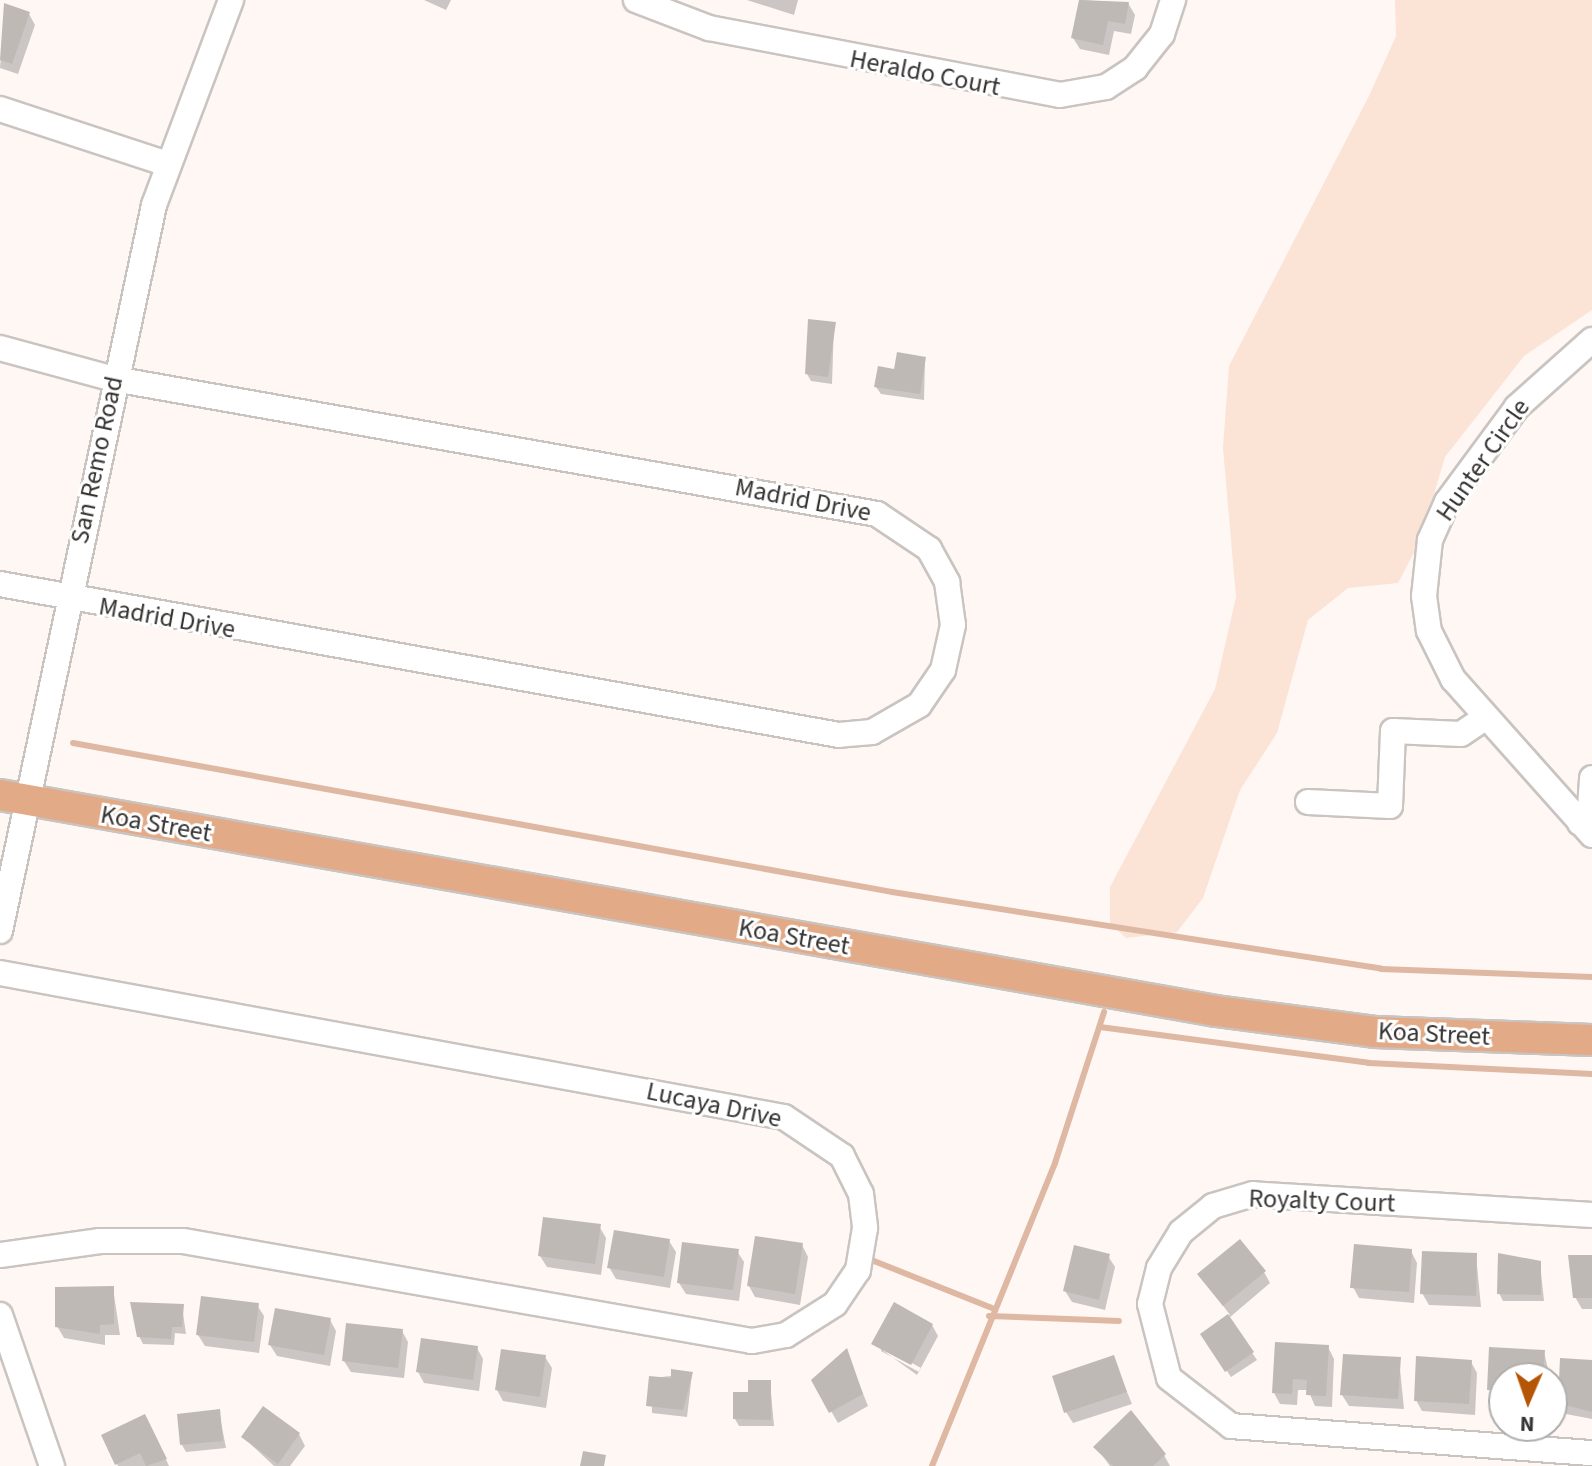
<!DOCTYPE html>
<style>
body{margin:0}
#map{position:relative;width:1592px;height:1466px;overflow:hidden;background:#fef7f4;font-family:"Source Sans 3",sans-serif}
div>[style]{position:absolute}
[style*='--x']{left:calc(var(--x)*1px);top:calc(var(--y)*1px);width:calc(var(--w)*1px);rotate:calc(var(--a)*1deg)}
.green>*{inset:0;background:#fbe3d6}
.shadow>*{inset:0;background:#0003}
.stream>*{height:6px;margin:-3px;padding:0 3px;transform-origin:3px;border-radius:3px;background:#deb8a2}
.building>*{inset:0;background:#bfb9b5}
.roads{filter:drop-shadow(2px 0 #cac4c1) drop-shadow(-2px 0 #cac4c1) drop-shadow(0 2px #cac4c1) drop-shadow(0 -2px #cac4c1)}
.minor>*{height:24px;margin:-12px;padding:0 12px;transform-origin:12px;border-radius:12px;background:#fff}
.major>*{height:30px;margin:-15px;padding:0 15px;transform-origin:15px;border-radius:15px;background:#e2aa86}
span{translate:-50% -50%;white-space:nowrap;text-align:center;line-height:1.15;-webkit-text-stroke:6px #fff;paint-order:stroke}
.street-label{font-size:26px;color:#363433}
.north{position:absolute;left:1488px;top:1362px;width:80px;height:80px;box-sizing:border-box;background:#fff;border:2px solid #afaead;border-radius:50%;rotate:182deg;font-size:22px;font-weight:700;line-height:32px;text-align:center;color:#363433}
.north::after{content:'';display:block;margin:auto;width:28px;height:36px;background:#b45606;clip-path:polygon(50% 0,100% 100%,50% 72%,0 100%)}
</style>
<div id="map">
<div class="green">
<i style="clip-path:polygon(1395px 0,1592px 0,1592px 310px,1524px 356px,1445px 457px,1420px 541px,1398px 583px,1348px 588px,1308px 620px,1277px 733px,1240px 790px,1203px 898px,1177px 932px,1126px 938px,1110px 923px,1110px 887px,1215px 689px,1236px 597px,1223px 448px,1229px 366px,1369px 96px,1396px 36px)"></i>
</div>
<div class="shadow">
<i style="clip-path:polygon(424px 0,451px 0,446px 10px)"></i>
<i style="clip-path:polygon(747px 0,798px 0,794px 15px)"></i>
<i style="clip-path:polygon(1081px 0,1128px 3px,1135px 15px,1131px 34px,1114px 31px,1109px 55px,1080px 49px,1073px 38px)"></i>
<i style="clip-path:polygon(5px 6px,29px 14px,35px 25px,18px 74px,0 68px)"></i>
<i style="clip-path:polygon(834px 324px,832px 384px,811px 381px,807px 374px)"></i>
<i style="clip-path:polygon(925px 359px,924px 400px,881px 394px,876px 387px)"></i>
<i style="clip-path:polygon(599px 1226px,606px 1238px,601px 1275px,547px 1267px,540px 1256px)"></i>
<i style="clip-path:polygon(669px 1241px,676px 1252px,670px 1288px,616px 1279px,609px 1267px)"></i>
<i style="clip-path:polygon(802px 1245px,808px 1257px,800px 1305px,755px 1297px,749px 1286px)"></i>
<i style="clip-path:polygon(737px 1251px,744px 1262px,739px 1301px,686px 1294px,679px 1283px)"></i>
<i style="clip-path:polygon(1411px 1251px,1417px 1263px,1414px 1303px,1359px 1298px,1353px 1287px)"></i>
<i style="clip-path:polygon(1476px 1255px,1481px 1307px,1429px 1305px,1422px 1293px)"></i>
<i style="clip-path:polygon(1108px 1256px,1115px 1267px,1105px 1310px,1072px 1302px,1065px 1291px)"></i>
<i style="clip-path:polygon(1592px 1257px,1592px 1309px,1582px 1309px,1575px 1297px)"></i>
<i style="clip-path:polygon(1540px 1263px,1544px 1301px,1503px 1301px,1499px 1293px)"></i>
<i style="clip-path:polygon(1264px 1272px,1270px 1283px,1229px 1318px,1257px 1360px,1231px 1377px,1202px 1334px,1230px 1315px,1199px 1274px)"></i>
<i style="clip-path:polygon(113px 1288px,120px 1335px,105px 1335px,105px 1345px,64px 1338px,57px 1326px)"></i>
<i style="clip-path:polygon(257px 1305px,264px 1316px,259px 1353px,205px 1346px,198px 1335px)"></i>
<i style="clip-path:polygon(182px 1306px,186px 1334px,175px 1333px,174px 1345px,143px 1344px,139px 1336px)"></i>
<i style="clip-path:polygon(330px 1320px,336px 1331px,330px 1366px,277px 1356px,270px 1345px)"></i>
<i style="clip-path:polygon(evenodd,932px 1325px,938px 1336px,917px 1375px,874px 1344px,932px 1325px,881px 1346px,921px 1368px,919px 1372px,881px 1351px,881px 1346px)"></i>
<i style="clip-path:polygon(402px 1331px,408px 1342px,404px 1378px,351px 1372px,344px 1361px)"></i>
<i style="clip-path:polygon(1328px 1347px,1334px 1359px,1332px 1407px,1315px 1406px,1308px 1390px,1298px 1390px,1297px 1405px,1280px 1404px,1274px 1393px)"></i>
<i style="clip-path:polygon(477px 1348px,483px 1359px,479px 1391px,424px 1383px,418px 1372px)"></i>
<i style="clip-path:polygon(1491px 1349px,1544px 1352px,1550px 1378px,1504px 1378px,1504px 1401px,1496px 1401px)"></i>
<i style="clip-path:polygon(846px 1351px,868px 1406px,838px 1423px,813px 1380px)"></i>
<i style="clip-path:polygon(545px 1357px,552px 1368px,546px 1408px,503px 1401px,497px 1390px)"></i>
<i style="clip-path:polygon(1113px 1358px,1132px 1404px,1073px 1423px,1066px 1412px)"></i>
<i style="clip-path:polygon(1399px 1359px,1404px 1409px,1349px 1406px,1342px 1395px)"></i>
<i style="clip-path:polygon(1471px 1362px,1477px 1373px,1475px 1415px,1422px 1411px,1416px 1400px)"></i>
<i style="clip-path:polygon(1592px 1362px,1592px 1419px,1566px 1414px,1560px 1403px)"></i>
<i style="clip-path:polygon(692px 1374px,687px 1417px,652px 1413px,651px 1378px)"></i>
<i style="clip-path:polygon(770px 1382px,774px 1426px,739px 1426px,735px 1419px,750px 1394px)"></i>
<i style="clip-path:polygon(219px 1412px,226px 1448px,186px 1452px,182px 1445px)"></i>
<i style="clip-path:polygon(151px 1427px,169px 1466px,118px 1466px,103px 1436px)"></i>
<i style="clip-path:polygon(299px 1434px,305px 1446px,290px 1466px,274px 1466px,243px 1437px)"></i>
<i style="clip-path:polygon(1096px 1447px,1164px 1455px,1170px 1466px,1110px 1466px)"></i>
</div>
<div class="stream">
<i style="--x:73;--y:743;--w:832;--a:10.31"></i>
<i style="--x:892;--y:892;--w:495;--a:8.9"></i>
<i style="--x:1381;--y:969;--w:211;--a:2.2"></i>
<i style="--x:1100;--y:1027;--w:271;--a:7.6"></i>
<i style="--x:1369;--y:1063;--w:223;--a:2.8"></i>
<i style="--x:874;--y:1261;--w:127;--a:21.7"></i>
<i style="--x:989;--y:1316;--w:130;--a:2.2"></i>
<i style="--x:932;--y:1466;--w:327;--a:-67.9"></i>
<i style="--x:1055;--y:1163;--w:159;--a:-72"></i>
</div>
<div class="building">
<i style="clip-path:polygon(1079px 0,1129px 2px,1125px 24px,1108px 21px,1103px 45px,1071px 38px)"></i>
<i style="clip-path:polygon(4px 3px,30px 12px,12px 64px,0 60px)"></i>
<i style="clip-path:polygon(808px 319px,836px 322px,828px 377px,805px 374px)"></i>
<i style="clip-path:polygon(897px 352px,926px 357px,920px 394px,874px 387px,878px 366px,894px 369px)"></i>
<i style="clip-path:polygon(543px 1217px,601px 1224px,595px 1264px,538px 1256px)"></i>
<i style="clip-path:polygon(614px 1230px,670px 1239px,664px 1277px,607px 1268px)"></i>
<i style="clip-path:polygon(755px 1236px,803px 1243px,795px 1294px,747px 1286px)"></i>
<i style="clip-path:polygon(1240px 1239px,1266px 1271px,1223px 1306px,1197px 1274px)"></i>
<i style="clip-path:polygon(682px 1242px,739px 1249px,733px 1290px,677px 1283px)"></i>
<i style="clip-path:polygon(1354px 1244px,1412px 1249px,1409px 1292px,1350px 1288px)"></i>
<i style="clip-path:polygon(1074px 1245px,1110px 1254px,1099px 1300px,1063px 1291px)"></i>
<i style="clip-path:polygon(1422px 1251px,1477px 1253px,1476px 1296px,1420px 1294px)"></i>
<i style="clip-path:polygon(1498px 1253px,1541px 1261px,1541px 1295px,1497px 1294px)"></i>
<i style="clip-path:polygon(1568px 1255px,1592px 1255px,1592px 1298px,1573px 1298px)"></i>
<i style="clip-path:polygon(114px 1286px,114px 1324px,100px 1325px,100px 1334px,55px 1327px,55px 1287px)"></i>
<i style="clip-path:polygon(201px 1296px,259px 1303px,254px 1342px,196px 1335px)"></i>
<i style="clip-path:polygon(130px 1302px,184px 1304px,182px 1327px,172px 1327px,171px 1339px,137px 1337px)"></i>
<i style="clip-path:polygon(894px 1302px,933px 1324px,911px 1365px,871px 1344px)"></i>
<i style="clip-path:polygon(275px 1308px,331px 1318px,324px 1355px,268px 1345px)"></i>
<i style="clip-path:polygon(1228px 1314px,1254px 1352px,1225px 1372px,1200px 1334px)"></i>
<i style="clip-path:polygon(346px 1323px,403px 1329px,398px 1368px,342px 1361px)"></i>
<i style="clip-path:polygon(421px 1338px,478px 1346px,473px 1380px,416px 1372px)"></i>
<i style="clip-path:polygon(1275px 1342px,1329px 1345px,1326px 1396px,1306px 1395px,1307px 1380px,1293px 1379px,1292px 1394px,1272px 1393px)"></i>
<i style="clip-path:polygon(1489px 1347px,1545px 1350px,1543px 1378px,1504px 1378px,1504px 1391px,1487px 1390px)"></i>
<i style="clip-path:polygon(847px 1348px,863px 1394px,829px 1413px,811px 1380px)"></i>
<i style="clip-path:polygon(501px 1349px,546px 1355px,540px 1397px,495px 1390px)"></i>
<i style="clip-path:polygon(1343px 1354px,1401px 1357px,1398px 1399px,1340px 1395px)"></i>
<i style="clip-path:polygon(1114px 1355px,1127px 1392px,1064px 1413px,1052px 1376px)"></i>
<i style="clip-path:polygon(1416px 1356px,1472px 1360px,1469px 1404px,1414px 1401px)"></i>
<i style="clip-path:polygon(1560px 1358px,1592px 1360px,1592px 1412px,1558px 1403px)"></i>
<i style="clip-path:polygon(671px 1369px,693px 1372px,683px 1410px,646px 1406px,649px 1376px,671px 1378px)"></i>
<i style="clip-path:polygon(748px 1380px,771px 1380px,771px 1420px,733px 1419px,733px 1392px,748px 1392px)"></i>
<i style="clip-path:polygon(263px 1406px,300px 1433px,278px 1464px,241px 1437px)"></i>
<i style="clip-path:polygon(220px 1409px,223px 1441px,180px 1445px,177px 1414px)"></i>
<i style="clip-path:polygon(1131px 1410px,1166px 1454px,1153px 1466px,1113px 1466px,1093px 1447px)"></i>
<i style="clip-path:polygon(145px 1414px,167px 1459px,146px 1466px,140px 1453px,115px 1465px,101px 1435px)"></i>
<i style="clip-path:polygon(583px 1451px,606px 1455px,604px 1466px,580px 1466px)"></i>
</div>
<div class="roads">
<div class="minor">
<i style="--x:636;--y:0;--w:78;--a:21"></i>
<i style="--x:709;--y:28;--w:357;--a:10.8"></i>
<i style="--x:1060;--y:95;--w:47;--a:-9.9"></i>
<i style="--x:1106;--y:87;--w:35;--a:-33"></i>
<i style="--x:1135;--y:68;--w:43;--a:-51.5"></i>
<i style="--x:1162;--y:34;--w:36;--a:-72"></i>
<i style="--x:0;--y:109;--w:176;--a:18.2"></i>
<i style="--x:1592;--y:340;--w:101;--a:138.2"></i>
<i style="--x:1517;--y:407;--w:118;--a:126.4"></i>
<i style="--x:1447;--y:502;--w:42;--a:114.1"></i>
<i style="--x:1430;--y:540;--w:56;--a:96.1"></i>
<i style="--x:1424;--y:596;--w:35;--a:82"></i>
<i style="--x:1429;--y:631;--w:54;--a:63.4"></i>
<i style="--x:1453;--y:679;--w:209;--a:48.3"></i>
<i style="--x:0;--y:348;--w:118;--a:15.2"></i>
<i style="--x:114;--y:379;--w:775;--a:10.03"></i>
<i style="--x:877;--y:514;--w:63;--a:33.9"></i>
<i style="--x:929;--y:549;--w:38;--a:61"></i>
<i style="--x:947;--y:582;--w:43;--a:82.1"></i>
<i style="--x:953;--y:625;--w:46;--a:102.5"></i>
<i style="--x:943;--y:670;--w:42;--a:124.4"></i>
<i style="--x:919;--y:705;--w:54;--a:150.1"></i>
<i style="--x:872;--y:732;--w:33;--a:175"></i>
<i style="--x:839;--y:735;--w:852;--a:-169.8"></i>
<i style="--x:1308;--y:802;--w:82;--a:2.8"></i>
<i style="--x:1390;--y:806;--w:75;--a:-87.7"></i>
<i style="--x:1393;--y:731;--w:68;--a:2.5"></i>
<i style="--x:1461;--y:734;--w:29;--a:-34"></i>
<i style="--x:1580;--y:823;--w:18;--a:-56"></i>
<i style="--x:1590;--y:808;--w:30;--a:-86"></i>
<i style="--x:0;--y:931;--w:742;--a:-78.02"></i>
<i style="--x:154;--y:205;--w:219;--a:-69.4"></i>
<i style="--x:0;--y:973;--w:797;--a:10.41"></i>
<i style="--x:784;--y:1117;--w:70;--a:33.9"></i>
<i style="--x:842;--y:1156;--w:42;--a:63.4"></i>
<i style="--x:861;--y:1194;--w:34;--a:83"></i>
<i style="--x:865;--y:1228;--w:43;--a:99.5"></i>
<i style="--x:858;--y:1270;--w:41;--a:124.1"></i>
<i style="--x:835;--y:1304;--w:58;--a:147.7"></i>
<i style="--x:786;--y:1335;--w:35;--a:170"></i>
<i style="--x:752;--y:1341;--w:578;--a:-170.03"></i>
<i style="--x:183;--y:1241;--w:83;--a:180"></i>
<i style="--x:100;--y:1241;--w:101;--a:172"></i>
<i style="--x:1592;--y:1215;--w:340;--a:-176.5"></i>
<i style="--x:1253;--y:1194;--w:42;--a:163.3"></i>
<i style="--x:1213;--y:1206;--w:41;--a:140.9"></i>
<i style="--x:1181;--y:1232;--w:42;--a:121.4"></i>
<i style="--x:1159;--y:1268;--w:37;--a:104"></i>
<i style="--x:1150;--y:1304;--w:76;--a:75.6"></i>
<i style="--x:1169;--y:1378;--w:78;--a:37.7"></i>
<i style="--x:1231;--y:1426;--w:362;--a:4.3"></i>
<i style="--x:0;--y:1315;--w:160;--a:71"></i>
</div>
<div class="major">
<i style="--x:0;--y:795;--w:1235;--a:10.07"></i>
<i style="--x:1216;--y:1011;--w:160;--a:7.5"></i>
<i style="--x:1375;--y:1032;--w:217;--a:2.1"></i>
</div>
</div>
<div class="street-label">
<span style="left:925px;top:73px;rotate:11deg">Heraldo Court</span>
<span style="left:97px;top:460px;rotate:-78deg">San Remo Road</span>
<span style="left:1483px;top:460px;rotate:-55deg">Hunter Circle</span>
<span style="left:803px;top:500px;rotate:11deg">Madrid Drive</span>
<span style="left:167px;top:618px;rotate:10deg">Madrid Drive</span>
<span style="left:156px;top:824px;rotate:10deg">Koa Street</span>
<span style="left:794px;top:937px;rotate:10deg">Koa Street</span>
<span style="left:1434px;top:1034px;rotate:3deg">Koa Street</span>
<span style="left:714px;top:1105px;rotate:12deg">Lucaya Drive</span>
<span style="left:1322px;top:1201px;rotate:2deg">Royalty Court</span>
</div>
<div class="north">N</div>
</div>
